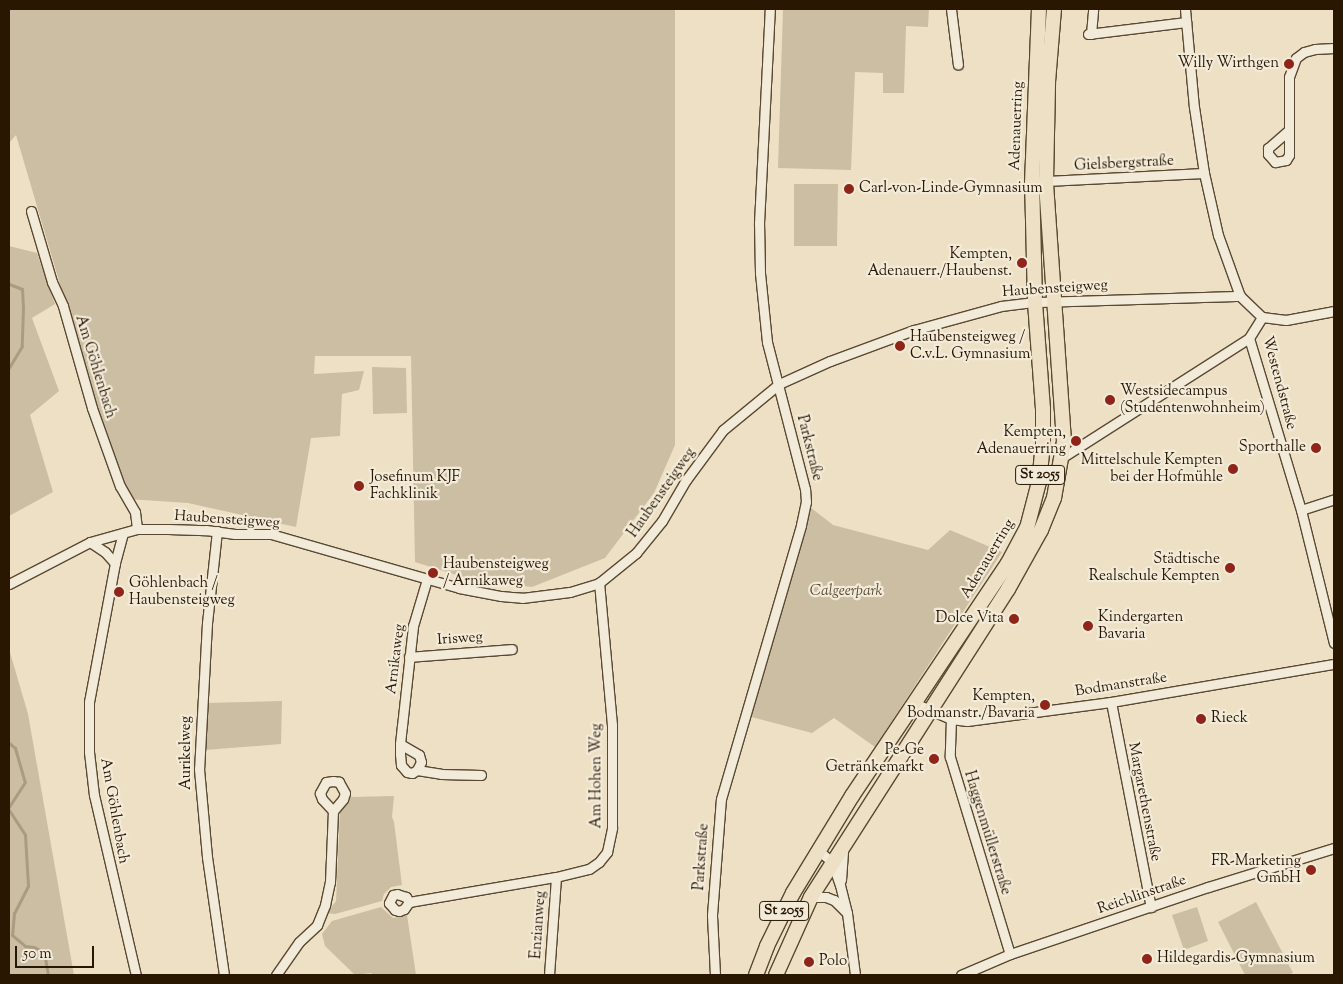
<!DOCTYPE html>
<meta charset="utf-8">
<style>
body{margin:0}
#map{position:relative;width:1343px;height:984px;overflow:hidden;background:#ede0c4;font-family:"Sorts Mill Goudy",serif}
div>[style]{position:absolute}
[style*='--x']{left:calc(var(--x)*1px);top:calc(var(--y)*1px);width:calc(var(--w)*1px);rotate:calc(var(--a)*1deg)}
.green>*{inset:0;background:#ccbea3}
.stream>*{height:3px;margin:-1.5px;padding:0 1.5px;transform-origin:1.5px;border-radius:1.5px;background:#aa9c82}
.roads{filter:drop-shadow(1px 0 #5a4932) drop-shadow(-1px 0 #5a4932) drop-shadow(0 1px #5a4932) drop-shadow(0 -1px #5a4932)}
.minor>*{height:9px;margin:-4.5px;padding:0 4.5px;transform-origin:4.5px;border-radius:4.5px;background:#f3ebd9}
.primary>*{height:14px;margin:-7px;padding:0 7px;transform-origin:7px;border-radius:7px;background:#ede0c4}
.dots>*{width:14px;height:14px;translate:-50% -50%;box-sizing:border-box;border:2px solid #f3ebd9;border-radius:50%}
span{translate:-50% -50%;white-space:nowrap;text-align:center;line-height:1.15;-webkit-text-stroke:4.5px #f3ebd9;paint-order:stroke}
.shield-label span{padding:1px 4px;background:#f3ebd9;border:1px solid;border-radius:4px;-webkit-text-stroke-width:0}
.shield-label{font-size:14px;color:#291702;font-weight:700}
.poi-label{font-size:15px;color:#291702}
.right{translate:-100% -50%;text-align:right}
.left{translate:0 -50%;text-align:left}
.street-label{font-size:15px;color:#291702}
.park-label{font-size:15px;color:#5a4932;font-style:italic}
.frame{position:absolute;inset:0;border:10px solid #291702;pointer-events:none}
.scale{position:absolute;left:15px;top:946px;width:79px;height:22px;box-sizing:border-box;border:2px solid #291702;border-top:0;padding-left:6px;font-size:15px;line-height:18px;white-space:nowrap;color:#291702;-webkit-text-stroke:4px #f3ebd9;paint-order:stroke}
</style>
<div id="map">
<div class="green">
<i style="clip-path:polygon(9px 9px,675px 9px,675px 445px,654px 493px,605px 558px,532px 587px,469px 579px,415px 562px,411px 356px,315px 356px,314px 374px,364px 371px,359px 390px,342px 394px,340px 436px,311px 438px,296px 527px,188px 503px,128px 499px,90px 386px,16px 135px,9px 143px)"></i>
<i style="clip-path:polygon(783px 9px,929px 9px,928px 27px,906px 26px,904px 93px,883px 93px,883px 73px,855px 72px,851px 170px,778px 168px)"></i>
<i style="clip-path:polygon(794px 184px,838px 184px,837px 246px,794px 246px)"></i>
<i style="clip-path:polygon(9px 246px,37px 253px,55px 304px,32px 318px,59px 391px,30px 415px,53px 492px,9px 516px)"></i>
<i style="clip-path:polygon(372px 367px,406px 368px,407px 413px,373px 414px)"></i>
<i style="clip-path:polygon(810px 507px,833px 525px,928px 550px,950px 530px,1002px 552px,875px 747px,834px 718px,812px 733px,748px 716px)"></i>
<i style="clip-path:polygon(9px 649px,28px 714px,74px 975px,9px 975px)"></i>
<i style="clip-path:polygon(282px 701px,281px 744px,205px 750px,205px 703px)"></i>
<i style="clip-path:polygon(394px 796px,392px 817px,394px 822px,402px 885px,391px 887px,384px 894px,382px 901px,335px 914px,327px 913px,336px 901px,340px 811px,350px 797px)"></i>
<i style="clip-path:polygon(1256px 902px,1293px 973px,1287px 975px,1245px 975px,1218px 922px)"></i>
<i style="clip-path:polygon(381px 907px,393px 918px,407px 915px,416px 975px,373px 975px,371px 973px,355px 975px,325px 946px,322px 934px,332px 921px)"></i>
<i style="clip-path:polygon(1197px 907px,1208px 941px,1184px 950px,1172px 915px)"></i>
</div>
<div class="stream">
<i style="--x:9;--y:284;--w:14;--a:21"></i>
<i style="--x:22;--y:289;--w:19;--a:87"></i>
<i style="--x:23;--y:308;--w:38;--a:92"></i>
<i style="--x:22;--y:346;--w:26;--a:121"></i>
<i style="--x:9;--y:743;--w:8;--a:40"></i>
<i style="--x:15;--y:748;--w:35;--a:74"></i>
<i style="--x:25;--y:782;--w:30;--a:123"></i>
<i style="--x:9;--y:810;--w:30;--a:57"></i>
<i style="--x:25;--y:835;--w:51;--a:86.6"></i>
<i style="--x:28;--y:886;--w:30;--a:117"></i>
<i style="--x:14;--y:913;--w:22;--a:95"></i>
<i style="--x:12;--y:935;--w:17;--a:40"></i>
<i style="--x:25;--y:946;--w:9;--a:6"></i>
<i style="--x:34;--y:947;--w:11;--a:27"></i>
<i style="--x:44;--y:952;--w:23;--a:80"></i>
</div>
<div class="roads">
<div class="minor">
<i style="--x:951;--y:9;--w:56;--a:82.9"></i>
<i style="--x:1185;--y:9;--w:98;--a:84.8"></i>
<i style="--x:1194;--y:107;--w:67;--a:81.4"></i>
<i style="--x:1204;--y:173;--w:64;--a:77.3"></i>
<i style="--x:1218;--y:235;--w:65;--a:70.2"></i>
<i style="--x:1240;--y:296;--w:30;--a:44"></i>
<i style="--x:1088;--y:34;--w:99;--a:-7"></i>
<i style="--x:1091;--y:34;--w:25;--a:-85"></i>
<i style="--x:1289;--y:130;--w:28;--a:139"></i>
<i style="--x:1268;--y:148;--w:6;--a:90"></i>
<i style="--x:1268;--y:154;--w:11;--a:49"></i>
<i style="--x:1275;--y:162;--w:11;--a:-10"></i>
<i style="--x:1286;--y:160;--w:6;--a:-59"></i>
<i style="--x:1289;--y:155;--w:78;--a:-90"></i>
<i style="--x:1289;--y:77;--w:20;--a:-70"></i>
<i style="--x:1296;--y:58;--w:10;--a:-37"></i>
<i style="--x:1304;--y:52;--w:11;--a:-15"></i>
<i style="--x:1315;--y:49;--w:19;--a:-3"></i>
<i style="--x:1046;--y:181;--w:158;--a:-2.9"></i>
<i style="--x:31;--y:211;--w:74;--a:73.5"></i>
<i style="--x:52;--y:282;--w:26;--a:65"></i>
<i style="--x:63;--y:306;--w:106;--a:74.1"></i>
<i style="--x:92;--y:408;--w:83;--a:70.3"></i>
<i style="--x:120;--y:486;--w:30;--a:60"></i>
<i style="--x:135;--y:512;--w:17;--a:83"></i>
<i style="--x:1262;--y:317;--w:24;--a:7"></i>
<i style="--x:1286;--y:320;--w:49;--a:-10.6"></i>
<i style="--x:1249;--y:338;--w:180;--a:73.2"></i>
<i style="--x:1301;--y:510;--w:137;--a:76.1"></i>
<i style="--x:1063;--y:457;--w:221;--a:-32.6"></i>
<i style="--x:1249;--y:338;--w:25;--a:-58"></i>
<i style="--x:1301;--y:510;--w:35;--a:-18"></i>
<i style="--x:217;--y:531;--w:93;--a:96.2"></i>
<i style="--x:207;--y:623;--w:146;--a:93.1"></i>
<i style="--x:199;--y:769;--w:88;--a:84.8"></i>
<i style="--x:207;--y:857;--w:119;--a:81.8"></i>
<i style="--x:123;--y:533;--w:31;--a:105"></i>
<i style="--x:115;--y:563;--w:141;--a:100.6"></i>
<i style="--x:89;--y:702;--w:50;--a:90"></i>
<i style="--x:89;--y:752;--w:43;--a:83.4"></i>
<i style="--x:94;--y:795;--w:185;--a:76.9"></i>
<i style="--x:90;--y:542;--w:18;--a:34"></i>
<i style="--x:105;--y:552;--w:15;--a:48"></i>
<i style="--x:9;--y:584;--w:91;--a:-27.4"></i>
<i style="--x:90;--y:542;--w:49;--a:-15.5"></i>
<i style="--x:137;--y:529;--w:31;--a:0"></i>
<i style="--x:168;--y:529;--w:38;--a:2"></i>
<i style="--x:206;--y:530;--w:29;--a:8"></i>
<i style="--x:235;--y:534;--w:36;--a:0"></i>
<i style="--x:271;--y:534;--w:196;--a:16"></i>
<i style="--x:459;--y:588;--w:43;--a:10.8"></i>
<i style="--x:501;--y:596;--w:21;--a:5"></i>
<i style="--x:522;--y:598;--w:48;--a:-7.1"></i>
<i style="--x:570;--y:592;--w:30;--a:-17"></i>
<i style="--x:599;--y:583;--w:48;--a:-39"></i>
<i style="--x:636;--y:553;--w:41;--a:-50.9"></i>
<i style="--x:662;--y:521;--w:48;--a:-59.7"></i>
<i style="--x:686;--y:480;--w:62;--a:-53.5"></i>
<i style="--x:723;--y:430;--w:72;--a:-39.4"></i>
<i style="--x:779;--y:384;--w:56;--a:-24.3"></i>
<i style="--x:830;--y:361;--w:90;--a:-20.3"></i>
<i style="--x:914;--y:330;--w:90;--a:-15.4"></i>
<i style="--x:1001;--y:306;--w:34;--a:-7"></i>
<i style="--x:1035;--y:302;--w:205;--a:-1.7"></i>
<i style="--x:409;--y:657;--w:103;--a:-4.4"></i>
<i style="--x:1111;--y:702;--w:209;--a:79"></i>
<i style="--x:914;--y:703;--w:40;--a:23.4"></i>
<i style="--x:951;--y:719;--w:16;--a:7"></i>
<i style="--x:967;--y:721;--w:145;--a:-7.5"></i>
<i style="--x:1111;--y:702;--w:226;--a:-9.7"></i>
<i style="--x:951;--y:719;--w:38;--a:92"></i>
<i style="--x:950;--y:757;--w:206;--a:73.1"></i>
<i style="--x:400;--y:744;--w:22;--a:30"></i>
<i style="--x:419;--y:755;--w:7;--a:74"></i>
<i style="--x:421;--y:762;--w:9;--a:117"></i>
<i style="--x:417;--y:770;--w:6;--a:149"></i>
<i style="--x:412;--y:773;--w:5;--a:-169"></i>
<i style="--x:407;--y:772;--w:9;--a:-131"></i>
<i style="--x:401;--y:765;--w:11;--a:-95"></i>
<i style="--x:400;--y:754;--w:10;--a:-90"></i>
<i style="--x:400;--y:744;--w:18;--a:-84"></i>
<i style="--x:402;--y:726;--w:101;--a:-83.7"></i>
<i style="--x:413;--y:626;--w:49;--a:-73.4"></i>
<i style="--x:417;--y:770;--w:24;--a:9"></i>
<i style="--x:441;--y:774;--w:40;--a:1.4"></i>
<i style="--x:819;--y:851;--w:17;--a:40"></i>
<i style="--x:832;--y:862;--w:24;--a:71"></i>
<i style="--x:840;--y:885;--w:29;--a:76"></i>
<i style="--x:847;--y:913;--w:63;--a:82.6"></i>
<i style="--x:841;--y:880;--w:29;--a:-86"></i>
<i style="--x:811;--y:897;--w:15;--a:0"></i>
<i style="--x:826;--y:897;--w:9;--a:21"></i>
<i style="--x:834;--y:900;--w:16;--a:45"></i>
<i style="--x:409;--y:902;--w:6;--a:-121"></i>
<i style="--x:406;--y:897;--w:9;--a:-162"></i>
<i style="--x:397;--y:894;--w:4;--a:166"></i>
<i style="--x:393;--y:895;--w:9;--a:117"></i>
<i style="--x:389;--y:903;--w:9;--a:49"></i>
<i style="--x:395;--y:910;--w:4;--a:14"></i>
<i style="--x:399;--y:911;--w:5;--a:-22"></i>
<i style="--x:404;--y:909;--w:9;--a:-54"></i>
<i style="--x:409;--y:902;--w:149;--a:-9.7"></i>
<i style="--x:556;--y:877;--w:34;--a:-14"></i>
<i style="--x:589;--y:869;--w:12;--a:-35"></i>
<i style="--x:599;--y:862;--w:13;--a:-51"></i>
<i style="--x:607;--y:852;--w:25;--a:-78"></i>
<i style="--x:612;--y:828;--w:103;--a:-90"></i>
<i style="--x:612;--y:725;--w:143;--a:-95.2"></i>
<i style="--x:276;--y:975;--w:40;--a:-55.1"></i>
<i style="--x:299;--y:942;--w:25;--a:-43"></i>
<i style="--x:317;--y:925;--w:22;--a:-68"></i>
<i style="--x:325;--y:905;--w:24;--a:-78"></i>
<i style="--x:330;--y:882;--w:71;--a:-87.6"></i>
<i style="--x:333;--y:811;--w:16;--a:-50"></i>
<i style="--x:343;--y:799;--w:6;--a:-72"></i>
<i style="--x:345;--y:793;--w:13;--a:-119"></i>
<i style="--x:339;--y:782;--w:6;--a:-171"></i>
<i style="--x:333;--y:781;--w:7;--a:172"></i>
<i style="--x:326;--y:782;--w:13;--a:119"></i>
<i style="--x:320;--y:793;--w:6;--a:72"></i>
<i style="--x:322;--y:799;--w:16;--a:47"></i>
<i style="--x:549;--y:975;--w:98;--a:-85.9"></i>
<i style="--x:715;--y:975;--w:60;--a:-92.9"></i>
<i style="--x:712;--y:915;--w:116;--a:-85.6"></i>
<i style="--x:721;--y:799;--w:285;--a:-73.7"></i>
<i style="--x:801;--y:525;--w:24;--a:-78"></i>
<i style="--x:806;--y:502;--w:13;--a:-94"></i>
<i style="--x:805;--y:489;--w:152;--a:-104.5"></i>
<i style="--x:767;--y:342;--w:69;--a:-95.8"></i>
<i style="--x:760;--y:273;--w:50;--a:-91.1"></i>
<i style="--x:759;--y:223;--w:214;--a:-87.1"></i>
<i style="--x:961;--y:975;--w:53;--a:-23.2"></i>
<i style="--x:1010;--y:954;--w:209;--a:-18.7"></i>
<i style="--x:1208;--y:887;--w:132;--a:-17.2"></i>
</div>
<div class="primary">
<i style="--x:756;--y:975;--w:31;--a:-69"></i>
<i style="--x:767;--y:946;--w:59;--a:-63.9"></i>
<i style="--x:793;--y:893;--w:114;--a:-58.7"></i>
<i style="--x:852;--y:796;--w:280;--a:-56.2"></i>
<i style="--x:1008;--y:563;--w:40;--a:-62"></i>
<i style="--x:1027;--y:528;--w:48;--a:-75.4"></i>
<i style="--x:1039;--y:482;--w:36;--a:-84"></i>
<i style="--x:1043;--y:446;--w:37;--a:-90"></i>
<i style="--x:1043;--y:409;--w:107;--a:-94.3"></i>
<i style="--x:1035;--y:302;--w:119;--a:-91.4"></i>
<i style="--x:1032;--y:183;--w:174;--a:-87.7"></i>
<i style="--x:776;--y:975;--w:85;--a:-65.8"></i>
<i style="--x:811;--y:897;--w:366;--a:-57.4"></i>
<i style="--x:1008;--y:589;--w:68;--a:-60.8"></i>
<i style="--x:1041;--y:530;--w:35;--a:-68"></i>
<i style="--x:1054;--y:498;--w:58;--a:-80"></i>
<i style="--x:1064;--y:441;--w:261;--a:-94"></i>
<i style="--x:1046;--y:181;--w:99;--a:-88.8"></i>
<i style="--x:1048;--y:82;--w:73;--a:-85.3"></i>
</div>
</div>
<div class="dots">
<i style="left:1289px;top:64px;background:#8f2418"></i>
<i style="left:849px;top:189px;background:#8f2418"></i>
<i style="left:1022px;top:263px;background:#8f2418"></i>
<i style="left:900px;top:346px;background:#8f2418"></i>
<i style="left:1110px;top:400px;background:#8f2418"></i>
<i style="left:1076px;top:441px;background:#8f2418"></i>
<i style="left:1316px;top:448px;background:#8f2418"></i>
<i style="left:1233px;top:469px;background:#8f2418"></i>
<i style="left:359px;top:486px;background:#8f2418"></i>
<i style="left:1230px;top:568px;background:#8f2418"></i>
<i style="left:433px;top:573px;background:#8f2418"></i>
<i style="left:119px;top:592px;background:#8f2418"></i>
<i style="left:1014px;top:619px;background:#8f2418"></i>
<i style="left:1088px;top:626px;background:#8f2418"></i>
<i style="left:1045px;top:705px;background:#8f2418"></i>
<i style="left:1201px;top:719px;background:#8f2418"></i>
<i style="left:934px;top:759px;background:#8f2418"></i>
<i style="left:1311px;top:870px;background:#8f2418"></i>
<i style="left:1147px;top:959px;background:#8f2418"></i>
<i style="left:809px;top:962px;background:#8f2418"></i>
</div>
<div class="shield-label">
<span style="left:1040px;top:475px">St 2055</span>
<span style="left:784px;top:911px">St 2055</span>
</div>
<div class="poi-label">
<span class="right" style="left:1279px;top:64px">Willy Wirthgen</span>
<span class="left" style="left:859px;top:189px">Carl-von-Linde-Gymnasium</span>
<span class="right" style="left:1012px;top:263px">Kempten,<br>Adenauerr./Haubenst.</span>
<span class="left" style="left:910px;top:346px">Haubensteigweg /<br>C.v.L. Gymnasium</span>
<span class="left" style="left:1120px;top:400px">Westsidecampus<br>(Studentenwohnheim)</span>
<span class="right" style="left:1066px;top:441px">Kempten,<br>Adenauerring</span>
<span class="right" style="left:1306px;top:448px">Sporthalle</span>
<span class="right" style="left:1223px;top:469px">Mittelschule Kempten<br>bei der Hofmühle</span>
<span class="left" style="left:370px;top:486px">Josefinum KJF<br>Fachklinik</span>
<span class="right" style="left:1220px;top:568px">Städtische<br>Realschule Kempten</span>
<span class="left" style="left:443px;top:573px">Haubensteigweg<br>/ Arnikaweg</span>
<span class="left" style="left:129px;top:592px">Göhlenbach /<br>Haubensteigweg</span>
<span class="left" style="left:1098px;top:626px">Kindergarten<br>Bavaria</span>
<span class="right" style="left:1004px;top:619px">Dolce Vita</span>
<span class="right" style="left:1035px;top:705px">Kempten,<br>Bodmanstr./Bavaria</span>
<span class="left" style="left:1211px;top:719px">Rieck</span>
<span class="right" style="left:924px;top:759px">Pe-Ge<br>Getränkemarkt</span>
<span class="right" style="left:1301px;top:870px">FR-Marketing<br>GmbH</span>
<span class="left" style="left:1157px;top:959px">Hildegardis-Gymnasium</span>
<span class="left" style="left:819px;top:962px">Polo</span>
</div>
<div class="street-label">
<span style="left:1017px;top:126px;rotate:-88deg">Adenauerring</span>
<span style="left:1124px;top:164px;rotate:-3deg">Gielsbergstraße</span>
<span style="left:1055px;top:289px;rotate:-4deg">Haubensteigweg</span>
<span style="left:95px;top:367px;rotate:73deg">Am Göhlenbach</span>
<span style="left:1279px;top:383px;rotate:75deg">Westendstraße</span>
<span style="left:809px;top:448px;rotate:76deg">Parkstraße</span>
<span style="left:662px;top:493px;rotate:-55deg">Haubensteigweg</span>
<span style="left:227px;top:520px;rotate:4deg">Haubensteigweg</span>
<span style="left:988px;top:559px;rotate:-59deg">Adenauerring</span>
<span style="left:460px;top:639px;rotate:-4deg">Irisweg</span>
<span style="left:396px;top:659px;rotate:-83deg">Arnikaweg</span>
<span style="left:1121px;top:685px;rotate:-9deg">Bodmanstraße</span>
<span style="left:187px;top:753px;rotate:-90deg">Aurikelweg</span>
<span style="left:597px;top:776px;rotate:-90deg">Am Hohen Weg</span>
<span style="left:1144px;top:802px;rotate:79deg">Margarethenstraße</span>
<span style="left:114px;top:811px;rotate:80deg">Am Göhlenbach</span>
<span style="left:987px;top:833px;rotate:73deg">Haggenmüllerstraße</span>
<span style="left:702px;top:857px;rotate:-86deg">Parkstraße</span>
<span style="left:1142px;top:895px;rotate:-19deg">Reichlinstraße</span>
<span style="left:539px;top:925px;rotate:-86deg">Enzianweg</span>
</div>
<div class="park-label">
<span style="left:846px;top:592px">Calgeerpark</span>
</div>
<div class="frame"></div>
<div class="scale">50 m</div>
</div>
